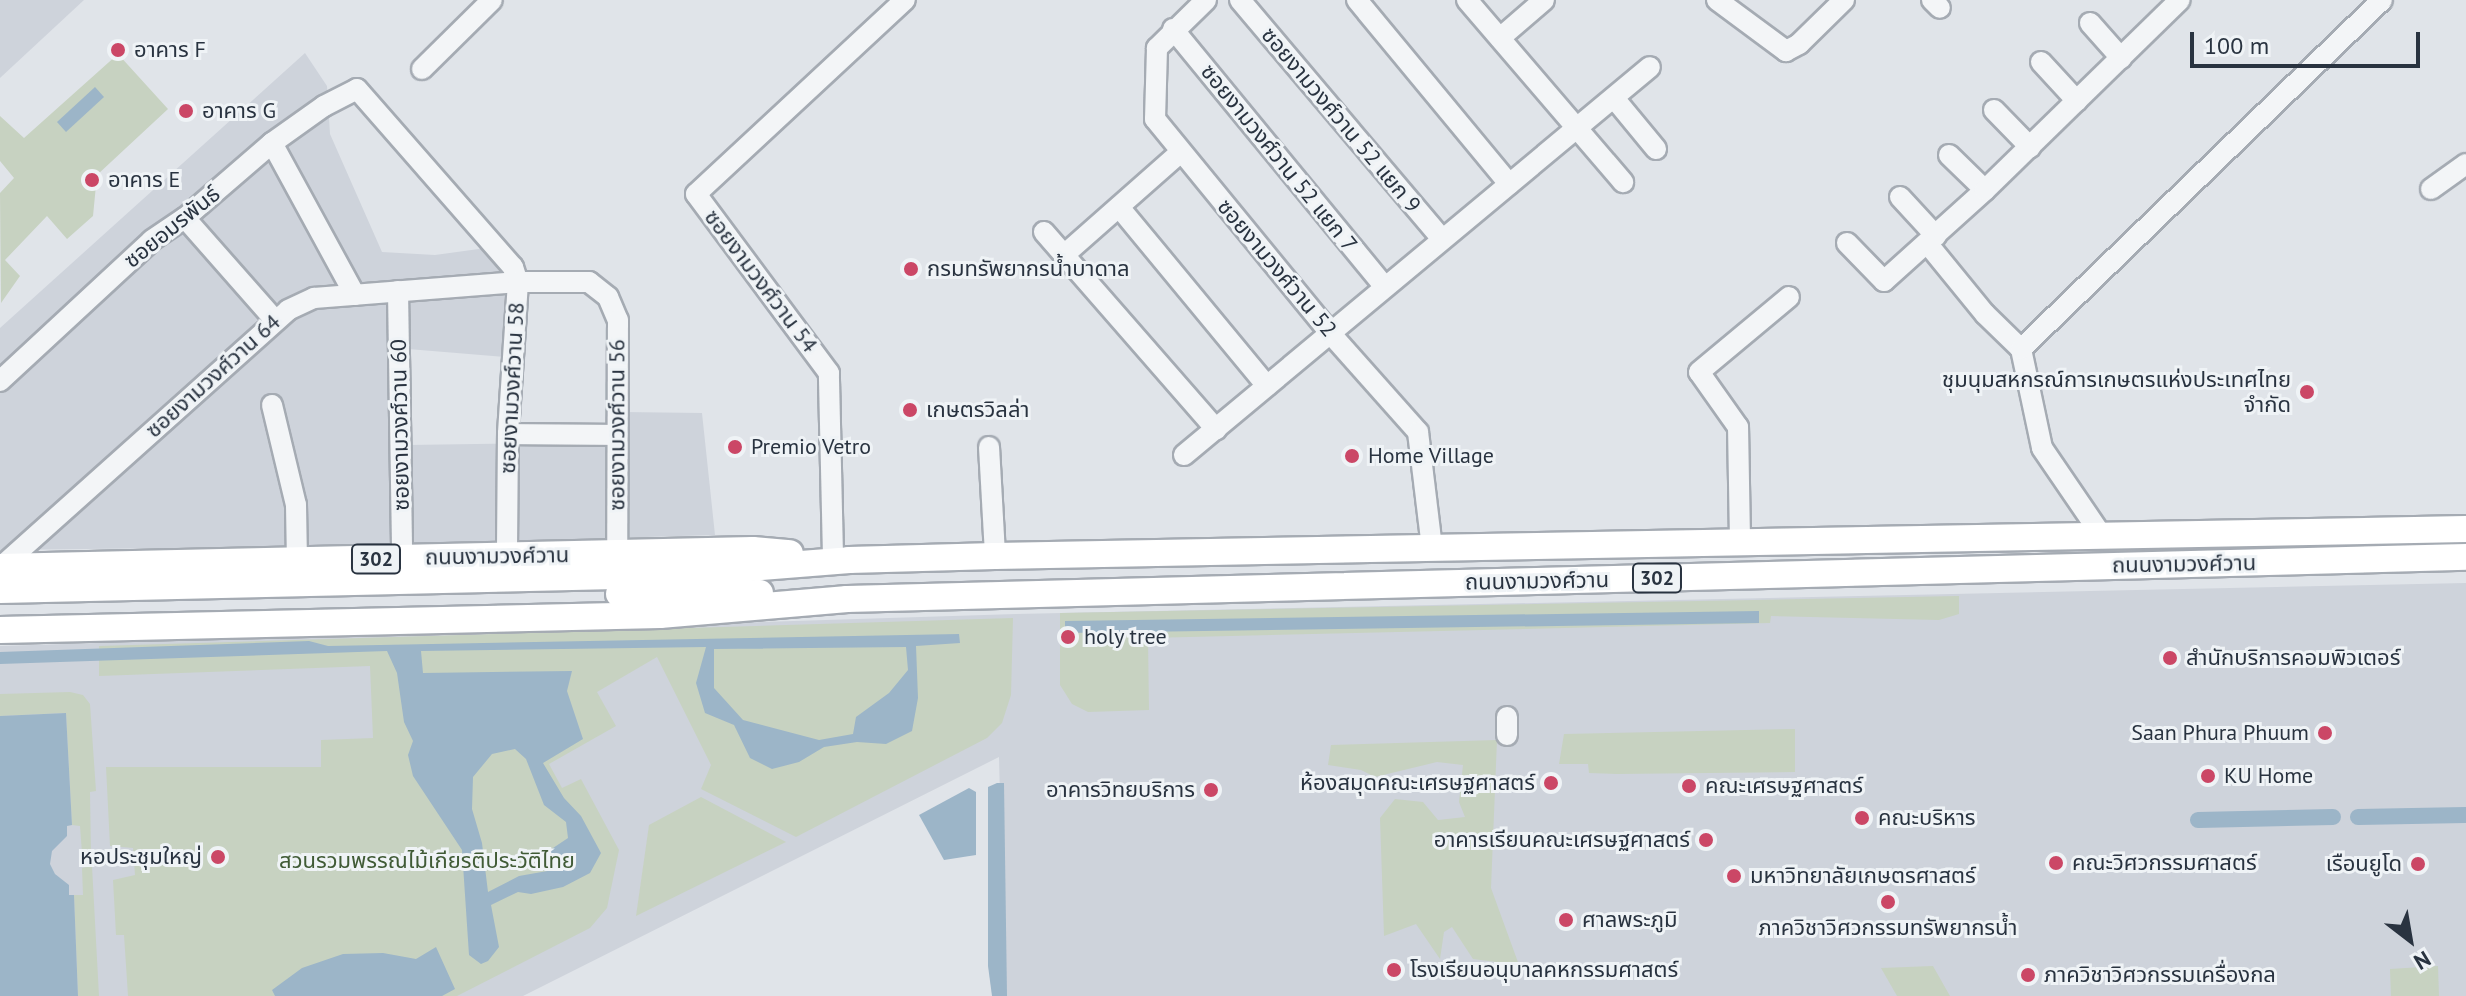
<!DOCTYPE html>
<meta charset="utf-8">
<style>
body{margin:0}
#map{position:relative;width:2466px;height:996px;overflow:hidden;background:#e0e4e9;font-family:"PT Sans","Noto Sans Thai",sans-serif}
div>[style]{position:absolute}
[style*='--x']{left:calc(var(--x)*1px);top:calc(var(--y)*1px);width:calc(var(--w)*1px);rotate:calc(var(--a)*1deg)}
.built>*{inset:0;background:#ced3db}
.green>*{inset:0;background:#c7d2c1}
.water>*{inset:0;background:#9cb5c8}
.canal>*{height:16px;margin:-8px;padding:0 8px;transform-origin:8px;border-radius:8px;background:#9cb5c8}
.roads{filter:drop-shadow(2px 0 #a5abb3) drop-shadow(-2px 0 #a5abb3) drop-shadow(0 2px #a5abb3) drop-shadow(0 -2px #a5abb3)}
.minor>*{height:20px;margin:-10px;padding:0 10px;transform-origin:10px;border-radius:10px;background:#f3f5f7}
.major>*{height:26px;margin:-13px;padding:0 13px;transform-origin:13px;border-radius:13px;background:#fff}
.dots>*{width:22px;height:22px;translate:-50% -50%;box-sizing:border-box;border:4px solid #eff3f6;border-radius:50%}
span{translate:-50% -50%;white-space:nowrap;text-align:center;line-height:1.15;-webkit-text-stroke:6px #eff3f6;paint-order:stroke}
.shield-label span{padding:2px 6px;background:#eff3f6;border:2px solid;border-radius:6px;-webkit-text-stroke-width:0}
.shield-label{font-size:20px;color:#293340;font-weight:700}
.poi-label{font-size:22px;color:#293340}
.left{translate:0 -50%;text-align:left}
.right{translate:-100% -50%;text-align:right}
.street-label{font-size:22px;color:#293340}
.park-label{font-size:22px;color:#405b36}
.north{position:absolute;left:2370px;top:900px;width:80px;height:80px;-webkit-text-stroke:6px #eff3f6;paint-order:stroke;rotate:149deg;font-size:22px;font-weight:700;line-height:32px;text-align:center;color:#293340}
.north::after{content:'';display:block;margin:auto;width:28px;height:36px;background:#293340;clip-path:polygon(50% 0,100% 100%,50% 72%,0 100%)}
.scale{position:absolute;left:2190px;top:32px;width:230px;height:36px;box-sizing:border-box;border:4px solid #293340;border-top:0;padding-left:10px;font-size:24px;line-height:28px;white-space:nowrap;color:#293340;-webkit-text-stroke:6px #eff3f6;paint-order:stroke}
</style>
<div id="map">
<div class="built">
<i style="clip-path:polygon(0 0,84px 0,0 78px)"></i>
<i style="clip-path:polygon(305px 53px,327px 86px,330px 134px,382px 252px,435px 255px,486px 248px,505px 272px,509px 315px,505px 357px,408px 349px,408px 445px,621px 442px,623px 412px,702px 413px,715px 535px,336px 546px,0 550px,0 328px)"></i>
<i style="clip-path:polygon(2466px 583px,2466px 996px,1005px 996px,999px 757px,523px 996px,0 996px,0 646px,1016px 614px)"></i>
</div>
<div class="green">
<i style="clip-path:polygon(118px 54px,168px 109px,97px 175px,93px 216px,67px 239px,47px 216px,5px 260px,20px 276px,1px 303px,0 193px,14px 178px,0 161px,0 116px,24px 138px)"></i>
<i style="clip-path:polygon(1959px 596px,1959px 614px,1939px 620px,1771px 616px,1770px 623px,1148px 638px,1149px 710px,1088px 712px,1072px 704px,1060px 685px,1060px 613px)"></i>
<i style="clip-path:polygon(1013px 618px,1011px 695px,1002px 723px,987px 738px,796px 837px,701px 789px,711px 765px,657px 657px,597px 692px,616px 726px,549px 764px,562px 788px,581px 779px,619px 850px,607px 908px,590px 928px,457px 996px,128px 996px,124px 935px,116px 935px,113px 880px,135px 875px,133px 848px,110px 846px,106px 767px,321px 767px,321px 740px,373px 738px,370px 666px,99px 676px,99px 646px)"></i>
<i style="clip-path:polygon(70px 692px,83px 695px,90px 704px,96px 791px,90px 792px,91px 853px,82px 853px,80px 826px,72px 825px,66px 713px,0 716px,0 694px)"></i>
<i style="clip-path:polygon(1795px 729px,1795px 772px,1617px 774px,1589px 773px,1588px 764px,1559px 764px,1564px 734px)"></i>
<i style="clip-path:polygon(1497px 740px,1491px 888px,1519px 965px,1473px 959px,1452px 927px,1444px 932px,1440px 959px,1416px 924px,1384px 936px,1380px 818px,1395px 799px,1423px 802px,1438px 820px,1465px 817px,1459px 802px,1463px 765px,1437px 762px,1375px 777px,1361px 770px,1328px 765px,1331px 745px)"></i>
<i style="clip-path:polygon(701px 797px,786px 842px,636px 916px,649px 825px)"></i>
<i style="clip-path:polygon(92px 866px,99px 996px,78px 996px,74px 895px,83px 895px,82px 868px)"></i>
<i style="clip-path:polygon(1933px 966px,1950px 996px,1897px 996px,1881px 968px)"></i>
<i style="clip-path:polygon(2438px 966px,2439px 996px,2391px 996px,2390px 969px)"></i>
</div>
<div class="water">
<i style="clip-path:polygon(95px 87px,104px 97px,66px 132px,57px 122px)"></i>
<i style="clip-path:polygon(1759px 611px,1759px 623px,1065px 633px,1065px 621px)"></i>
<i style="clip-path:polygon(evenodd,959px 634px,960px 643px,916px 646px,918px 698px,912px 731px,886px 744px,857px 742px,824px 747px,799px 762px,772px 769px,750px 758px,734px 725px,705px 713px,696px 683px,706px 647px,421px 651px,423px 673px,572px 671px,567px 691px,583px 739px,543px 763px,564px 798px,581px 816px,601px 853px,590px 873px,563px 887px,531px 894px,518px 892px,491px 905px,499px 947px,488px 961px,481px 964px,469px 955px,462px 850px,413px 776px,408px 755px,413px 741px,404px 722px,397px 673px,387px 651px,0 664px,0 652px,309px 641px,328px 646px,959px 634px,906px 647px,908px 670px,889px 693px,856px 717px,853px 734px,819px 740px,743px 720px,714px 688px,714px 649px,906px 647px,959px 634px,515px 749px,526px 759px,544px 805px,566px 822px,568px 838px,550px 850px,553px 870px,519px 876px,488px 892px,482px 843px,472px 809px,473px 777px,492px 754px,515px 749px)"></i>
<i style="clip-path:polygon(66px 713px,72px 825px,67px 826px,67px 836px,52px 851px,50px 864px,55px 874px,69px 885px,69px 895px,74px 895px,78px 996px,0 996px,0 716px)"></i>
<i style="clip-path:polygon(997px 783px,1004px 783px,1007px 996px,992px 996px,988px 966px,988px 787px)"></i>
<i style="clip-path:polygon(969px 788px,976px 792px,976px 855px,944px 860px,919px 815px)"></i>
<i style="clip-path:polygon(436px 947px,455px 989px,442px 996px,275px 996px,272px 990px,302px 968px,343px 954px,383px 953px,416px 959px)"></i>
</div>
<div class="canal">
<i style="--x:2358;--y:817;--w:108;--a:-1.1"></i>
<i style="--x:2198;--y:820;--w:135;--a:-1.3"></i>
</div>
<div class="roads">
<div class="minor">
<i style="--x:1206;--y:0;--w:69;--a:135.6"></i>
<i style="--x:1157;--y:48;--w:71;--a:91.6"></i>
<i style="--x:1155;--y:119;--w:278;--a:50.7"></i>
<i style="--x:1331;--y:334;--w:131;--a:48.4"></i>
<i style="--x:1418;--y:432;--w:116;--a:83.1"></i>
<i style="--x:1240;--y:0;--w:313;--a:49.8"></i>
<i style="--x:1357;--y:0;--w:239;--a:50.4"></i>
<i style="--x:1467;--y:0;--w:240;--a:49.4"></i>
<i style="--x:1717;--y:0;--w:86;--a:36.5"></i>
<i style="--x:1786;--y:51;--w:15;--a:-28"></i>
<i style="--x:1799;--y:44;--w:63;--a:-44.4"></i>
<i style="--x:1932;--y:0;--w:11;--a:45"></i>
<i style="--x:2090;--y:23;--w:47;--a:48.5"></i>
<i style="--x:1173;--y:29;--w:334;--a:50.6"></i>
<i style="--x:1500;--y:38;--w:58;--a:-40.8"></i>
<i style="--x:2041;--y:62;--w:53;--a:47.3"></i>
<i style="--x:422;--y:69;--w:98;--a:-44.6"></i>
<i style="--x:1614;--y:98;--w:66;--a:50.5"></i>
<i style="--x:1994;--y:110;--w:52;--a:45.8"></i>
<i style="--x:272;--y:143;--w:173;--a:61.4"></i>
<i style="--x:1949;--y:155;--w:50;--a:44.2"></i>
<i style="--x:2431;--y:189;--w:43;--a:-35.5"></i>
<i style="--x:1900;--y:197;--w:53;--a:47.3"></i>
<i style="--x:1119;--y:207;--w:232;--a:50.4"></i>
<i style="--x:185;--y:218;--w:136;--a:48.6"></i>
<i style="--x:1044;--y:232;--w:262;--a:48.9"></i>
<i style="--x:1847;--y:243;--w:53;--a:45.8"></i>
<i style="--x:1884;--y:281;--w:136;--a:-42"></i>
<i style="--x:1985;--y:190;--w:272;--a:-44.3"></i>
<i style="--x:1927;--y:243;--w:92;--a:50.8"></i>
<i style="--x:1985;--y:314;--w:50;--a:44.2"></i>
<i style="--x:2021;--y:349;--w:101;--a:78"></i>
<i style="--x:2042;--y:448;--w:107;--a:55.7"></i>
<i style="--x:1064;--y:255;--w:156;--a:-41.4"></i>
<i style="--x:398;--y:291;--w:267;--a:89.1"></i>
<i style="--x:2021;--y:349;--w:502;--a:-44.03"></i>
<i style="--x:0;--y:381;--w:207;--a:-42.8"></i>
<i style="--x:152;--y:240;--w:40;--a:-34"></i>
<i style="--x:185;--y:218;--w:115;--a:-40.8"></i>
<i style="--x:272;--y:143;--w:64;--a:-35.4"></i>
<i style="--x:324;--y:106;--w:37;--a:-27"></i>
<i style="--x:357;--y:89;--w:237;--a:48.8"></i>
<i style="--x:513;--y:267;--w:16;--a:72"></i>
<i style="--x:518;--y:282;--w:152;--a:93.8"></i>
<i style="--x:508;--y:434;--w:122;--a:90.5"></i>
<i style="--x:272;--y:405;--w:103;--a:76.5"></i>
<i style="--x:296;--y:505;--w:55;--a:89"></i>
<i style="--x:508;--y:434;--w:107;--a:0.5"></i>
<i style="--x:989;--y:447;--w:109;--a:86.8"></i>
<i style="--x:1184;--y:455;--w:606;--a:-39.78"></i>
<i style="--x:1740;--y:540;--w:113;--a:-91"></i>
<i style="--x:1738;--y:427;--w:67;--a:-125.3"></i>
<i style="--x:1699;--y:372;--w:117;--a:-39.8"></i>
<i style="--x:833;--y:556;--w:183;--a:-91.3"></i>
<i style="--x:829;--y:373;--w:223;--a:-126.6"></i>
<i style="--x:696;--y:194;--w:285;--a:-42.9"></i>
<i style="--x:1;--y:567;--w:385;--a:-41.8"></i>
<i style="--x:288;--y:310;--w:29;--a:-25"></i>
<i style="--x:314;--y:298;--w:205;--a:-4.5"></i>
<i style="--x:518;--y:282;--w:71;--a:0"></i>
<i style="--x:589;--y:282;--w:24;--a:38"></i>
<i style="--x:608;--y:297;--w:25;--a:67"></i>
<i style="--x:618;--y:320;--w:233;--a:90.2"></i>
<i style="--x:1507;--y:735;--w:18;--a:-90"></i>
</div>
<div class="major">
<i style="--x:0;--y:567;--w:753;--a:-1.29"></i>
<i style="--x:753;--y:550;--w:37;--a:5"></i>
<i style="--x:0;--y:590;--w:660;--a:-1.3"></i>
<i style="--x:660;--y:575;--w:190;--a:-4.5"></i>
<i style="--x:849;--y:560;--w:146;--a:-1.6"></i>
<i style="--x:995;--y:556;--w:1471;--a:-1.05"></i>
<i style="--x:619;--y:594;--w:141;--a:-0.4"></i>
<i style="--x:0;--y:630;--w:660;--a:-1.3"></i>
<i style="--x:660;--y:615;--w:188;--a:-4.9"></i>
<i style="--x:847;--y:599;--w:1620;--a:-1.49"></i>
</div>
</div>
<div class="dots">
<i style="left:118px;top:50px;background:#cb4766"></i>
<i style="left:186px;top:111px;background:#cb4766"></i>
<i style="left:92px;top:180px;background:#cb4766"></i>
<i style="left:911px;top:269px;background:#cb4766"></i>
<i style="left:2307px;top:392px;background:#cb4766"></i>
<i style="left:910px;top:410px;background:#cb4766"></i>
<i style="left:735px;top:447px;background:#cb4766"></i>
<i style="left:1352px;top:456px;background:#cb4766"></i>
<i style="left:1068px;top:637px;background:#cb4766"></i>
<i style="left:2170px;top:658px;background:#cb4766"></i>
<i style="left:2325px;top:733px;background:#cb4766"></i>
<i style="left:2208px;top:776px;background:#cb4766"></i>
<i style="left:1551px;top:783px;background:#cb4766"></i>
<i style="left:1689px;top:786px;background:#cb4766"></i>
<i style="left:1211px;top:790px;background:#cb4766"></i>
<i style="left:1862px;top:818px;background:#cb4766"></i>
<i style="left:1706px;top:840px;background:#cb4766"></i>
<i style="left:218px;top:857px;background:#cb4766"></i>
<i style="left:2056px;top:863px;background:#cb4766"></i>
<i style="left:2418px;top:864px;background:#cb4766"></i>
<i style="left:1734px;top:876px;background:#cb4766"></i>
<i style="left:1888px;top:902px;background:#cb4766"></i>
<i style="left:1566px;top:920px;background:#cb4766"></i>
<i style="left:1394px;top:970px;background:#cb4766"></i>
<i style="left:2028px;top:975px;background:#cb4766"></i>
</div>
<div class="shield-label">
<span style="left:376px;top:559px">302</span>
<span style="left:1657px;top:578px">302</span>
</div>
<div class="poi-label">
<span class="left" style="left:134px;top:50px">อาคาร F</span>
<span class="left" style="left:202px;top:111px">อาคาร G</span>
<span class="left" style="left:108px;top:180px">อาคาร E</span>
<span class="left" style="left:927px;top:269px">กรมทรัพยากรน้ำบาดาล</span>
<span class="right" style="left:2291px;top:392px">ชุมนุมสหกรณ์การเกษตรแห่งประเทศไทย<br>จำกัด</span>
<span class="left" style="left:926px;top:410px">เกษตรวิลล่า</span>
<span class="left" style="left:751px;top:447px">Premio Vetro</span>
<span class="left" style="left:1368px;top:456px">Home Village</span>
<span class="left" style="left:1084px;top:637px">holy tree</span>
<span class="left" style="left:2186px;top:658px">สำนักบริการคอมพิวเตอร์</span>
<span class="right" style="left:2309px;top:733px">Saan Phura Phuum</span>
<span class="left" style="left:2224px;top:776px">KU Home</span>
<span class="right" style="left:1535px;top:783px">ห้องสมุดคณะเศรษฐศาสตร์</span>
<span class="left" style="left:1705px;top:786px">คณะเศรษฐศาสตร์</span>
<span class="right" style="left:1195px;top:790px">อาคารวิทยบริการ</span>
<span class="left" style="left:1878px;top:818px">คณะบริหาร</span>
<span class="right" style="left:1690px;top:840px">อาคารเรียนคณะเศรษฐศาสตร์</span>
<span class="right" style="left:202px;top:857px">หอประชุมใหญ่</span>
<span class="left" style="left:2072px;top:863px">คณะวิศวกรรมศาสตร์</span>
<span class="right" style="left:2402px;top:864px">เรือนยูโด</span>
<span class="left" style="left:1750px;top:876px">มหาวิทยาลัยเกษตรศาสตร์</span>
<span class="left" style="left:1582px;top:920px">ศาลพระภูมิ</span>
<span style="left:1888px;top:928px">ภาควิชาวิศวกรรมทรัพยากรน้ำ</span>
<span class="left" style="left:1410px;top:970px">โรงเรียนอนุบาลคหกรรมศาสตร์</span>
<span class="left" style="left:2044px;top:975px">ภาควิชาวิศวกรรมเครื่องกล</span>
</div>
<div class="street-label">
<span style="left:1341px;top:120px;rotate:50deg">ซอยงามวงศ์วาน 52 แยก 9</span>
<span style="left:1279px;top:158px;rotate:51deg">ซอยงามวงศ์วาน 52 แยก 7</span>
<span style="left:172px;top:227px;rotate:-39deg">ซอยอมรพันธ์</span>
<span style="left:1277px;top:268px;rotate:50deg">ซอยงามวงศ์วาน 52</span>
<span style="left:761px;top:281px;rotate:53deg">ซอยงามวงศ์วาน 54</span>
<span style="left:213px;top:376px;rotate:-42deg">ซอยงามวงศ์วาน 64</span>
<span style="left:512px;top:388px;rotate:-87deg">ซอยงามวงศ์วาน 58</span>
<span style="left:400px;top:425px;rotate:-91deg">ซอยงามวงศ์วาน 60</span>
<span style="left:617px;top:425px;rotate:-90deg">ซอยงามวงศ์วาน 56</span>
<span style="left:497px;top:556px;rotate:-1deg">ถนนงามวงศ์วาน</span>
<span style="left:2184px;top:564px;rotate:-1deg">ถนนงามวงศ์วาน</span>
<span style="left:1537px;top:581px;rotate:-1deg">ถนนงามวงศ์วาน</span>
</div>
<div class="park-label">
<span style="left:427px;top:861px">สวนรวมพรรณไม้เกียรติประวัติไทย</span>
</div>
<div class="north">N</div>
<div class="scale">100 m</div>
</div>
